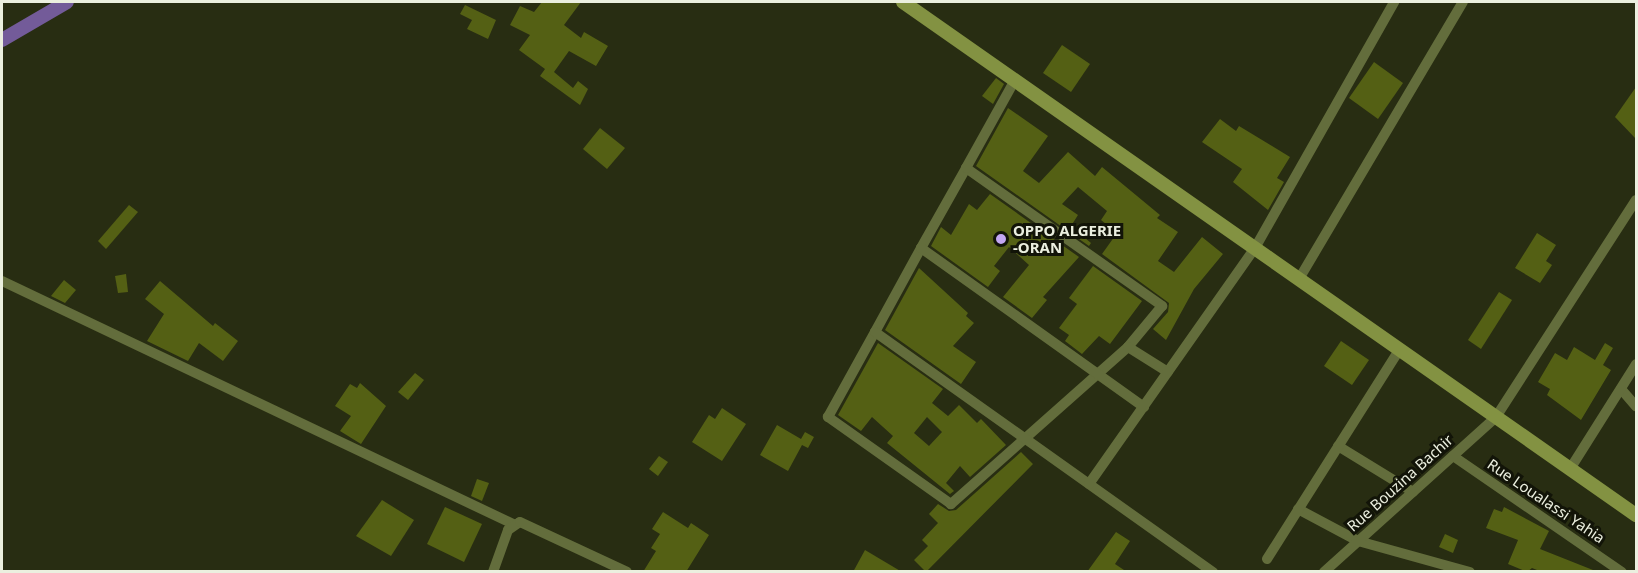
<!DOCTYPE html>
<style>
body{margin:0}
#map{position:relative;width:1638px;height:573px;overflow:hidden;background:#282d12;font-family:"Noto Sans",sans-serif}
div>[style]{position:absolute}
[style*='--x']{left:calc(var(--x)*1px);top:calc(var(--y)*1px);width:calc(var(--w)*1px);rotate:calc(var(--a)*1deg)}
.canal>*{height:14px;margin:-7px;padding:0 7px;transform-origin:7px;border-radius:7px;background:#735b99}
.building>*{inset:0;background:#546014}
.street>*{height:10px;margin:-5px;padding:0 5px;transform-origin:5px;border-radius:5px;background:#636d3c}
.secondary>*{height:14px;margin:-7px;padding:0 7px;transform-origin:7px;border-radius:7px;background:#839242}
.dots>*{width:16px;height:16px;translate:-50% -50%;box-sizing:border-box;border:3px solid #121408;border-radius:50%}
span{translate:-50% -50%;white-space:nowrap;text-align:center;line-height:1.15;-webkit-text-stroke:6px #121408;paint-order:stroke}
.poi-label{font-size:15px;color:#ebefdf;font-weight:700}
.left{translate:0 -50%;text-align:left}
.street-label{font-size:15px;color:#ebefdf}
.frame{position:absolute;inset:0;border:3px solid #ebefdf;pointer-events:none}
</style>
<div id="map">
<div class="canal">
<i style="--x:2;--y:40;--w:75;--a:-30.3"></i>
</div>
<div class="building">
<i style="clip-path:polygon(542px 2px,581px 2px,564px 25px,581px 38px,584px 32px,608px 46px,596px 66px,569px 51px,554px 72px,573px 88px,578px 81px,588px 89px,580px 105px,540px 76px,545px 69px,519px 50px,530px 35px,510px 25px,520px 6px,534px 12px)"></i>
<i style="clip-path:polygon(465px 5px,496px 20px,488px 39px,467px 29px,472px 20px,460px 14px)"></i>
<i style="clip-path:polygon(1062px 45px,1090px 64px,1071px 92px,1043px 73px)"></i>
<i style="clip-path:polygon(1374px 62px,1403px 83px,1378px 119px,1349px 98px)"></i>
<i style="clip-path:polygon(996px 78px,1004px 84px,993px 104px,982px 96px)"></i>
<i style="clip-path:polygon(1636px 87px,1636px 139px,1615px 117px)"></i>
<i style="clip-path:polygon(1008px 108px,1048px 136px,1023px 171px,1039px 183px,1068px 152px,1095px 176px,1102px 167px,1160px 215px,1157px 218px,1178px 232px,1158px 261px,1174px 272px,1202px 237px,1223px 254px,1194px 289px,1166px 340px,1153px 329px,1168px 312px,1169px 303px,1102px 254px,1117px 233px,1101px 220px,1107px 211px,1078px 187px,1062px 204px,1078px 215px,1071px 226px,1091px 243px,1089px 246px,976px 166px)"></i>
<i style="clip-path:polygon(1220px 119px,1236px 131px,1239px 126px,1290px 157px,1277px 178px,1284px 182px,1268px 210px,1233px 182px,1242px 169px,1202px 142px)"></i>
<i style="clip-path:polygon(600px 128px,625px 148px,607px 169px,583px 149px)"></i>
<i style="clip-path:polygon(990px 194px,1079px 257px,1043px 297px,1047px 300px,1032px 318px,1003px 297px,1029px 265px,1009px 247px,994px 266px,1000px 271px,988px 287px,931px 246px,941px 227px,951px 235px,969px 204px,977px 210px)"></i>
<i style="clip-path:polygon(129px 205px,138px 212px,106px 249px,98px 241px)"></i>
<i style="clip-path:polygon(1537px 233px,1556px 245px,1546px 261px,1552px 265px,1540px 283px,1515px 268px)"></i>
<i style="clip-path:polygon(1093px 266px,1142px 301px,1110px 344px,1099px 336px,1082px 354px,1065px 341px,1069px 335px,1059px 328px,1077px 304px,1069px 298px)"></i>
<i style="clip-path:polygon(919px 268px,968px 313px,966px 316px,974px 323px,953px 346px,976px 362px,961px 384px,885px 330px)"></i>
<i style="clip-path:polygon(126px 274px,128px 292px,118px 293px,115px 276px)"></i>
<i style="clip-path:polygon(64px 280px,76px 290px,65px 303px,51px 296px)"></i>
<i style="clip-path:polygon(160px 281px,213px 326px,215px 323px,238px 341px,223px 361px,199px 343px,188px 361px,147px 341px,164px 314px,145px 299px)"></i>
<i style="clip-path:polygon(1499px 292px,1512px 300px,1481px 349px,1468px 340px)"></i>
<i style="clip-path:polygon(1341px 341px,1369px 360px,1352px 385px,1324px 366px)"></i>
<i style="clip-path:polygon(evenodd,878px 343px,943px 389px,932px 403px,948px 416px,959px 405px,977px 423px,981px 419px,1006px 445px,970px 477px,960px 466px,946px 483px,954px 491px,950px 494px,887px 443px,893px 436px,872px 417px,861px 431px,838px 415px,878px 343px,927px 417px,942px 432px,929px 446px,914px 433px,927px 417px)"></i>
<i style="clip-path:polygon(1605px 343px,1613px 348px,1603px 365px,1611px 370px,1581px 420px,1547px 395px,1550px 389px,1538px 382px,1555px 353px,1567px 360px,1574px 347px,1595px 360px)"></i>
<i style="clip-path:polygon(415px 373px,424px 380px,408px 400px,398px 392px)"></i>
<i style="clip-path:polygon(360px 383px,386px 406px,361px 444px,340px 431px,351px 416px,335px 406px,350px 384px,357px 388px)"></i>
<i style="clip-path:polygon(722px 408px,746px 424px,722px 461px,692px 442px,709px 415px,715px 419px)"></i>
<i style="clip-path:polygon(777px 425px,801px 439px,805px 432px,814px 437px,808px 448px,802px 445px,788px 471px,760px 455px)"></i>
<i style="clip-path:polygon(1021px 452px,1033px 464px,926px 572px,914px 560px,928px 546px,922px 540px,938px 523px,929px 514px,938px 504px,949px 511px,956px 510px)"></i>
<i style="clip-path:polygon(659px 456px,668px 462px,658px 476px,649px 469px)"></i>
<i style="clip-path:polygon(477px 479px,489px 483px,482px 501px,471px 496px)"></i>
<i style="clip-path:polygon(382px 500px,414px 520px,391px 556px,356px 536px)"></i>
<i style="clip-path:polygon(445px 507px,482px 524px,464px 562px,427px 544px)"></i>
<i style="clip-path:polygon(1504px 507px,1549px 531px,1540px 549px,1598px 572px,1542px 572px,1532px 568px,1527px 572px,1508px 564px,1518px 540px,1486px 528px,1494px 509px,1502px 512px)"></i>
<i style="clip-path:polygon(663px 512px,688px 528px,691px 523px,709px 535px,686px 572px,643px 572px,656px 551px,651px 548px,660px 534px,652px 529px)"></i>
<i style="clip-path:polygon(1116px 532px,1130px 541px,1115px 564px,1127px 572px,1087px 572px)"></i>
<i style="clip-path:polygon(1445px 534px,1458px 540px,1453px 553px,1439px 547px)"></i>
<i style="clip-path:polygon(865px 550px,902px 572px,853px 572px)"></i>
</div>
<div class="street">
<i style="--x:966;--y:168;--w:240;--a:35.1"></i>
<i style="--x:1162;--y:306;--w:53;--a:129.7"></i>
<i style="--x:1128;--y:347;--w:237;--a:138.4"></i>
<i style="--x:951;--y:504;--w:151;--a:-144.7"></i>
<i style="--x:828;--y:417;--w:97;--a:-61.1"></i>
<i style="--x:875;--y:332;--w:96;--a:-61.3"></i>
<i style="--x:921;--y:248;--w:92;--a:-60.6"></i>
<i style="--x:966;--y:168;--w:101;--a:-60.9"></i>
<i style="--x:921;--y:248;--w:274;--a:35.5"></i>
<i style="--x:1299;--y:279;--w:322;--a:-59.4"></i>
<i style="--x:2;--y:281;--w:566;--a:25.43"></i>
<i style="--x:875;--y:332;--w:415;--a:35.4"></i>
<i style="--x:1128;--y:347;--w:47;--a:32"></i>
<i style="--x:1621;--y:389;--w:23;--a:49"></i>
<i style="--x:1338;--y:446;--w:88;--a:31.5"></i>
<i style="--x:1453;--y:456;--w:205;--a:34.5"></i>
<i style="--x:1570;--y:469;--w:124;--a:-57.8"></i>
<i style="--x:1089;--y:484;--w:289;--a:-54.9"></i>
<i style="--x:1255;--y:248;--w:283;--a:-60.5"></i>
<i style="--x:1298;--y:509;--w:68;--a:28.1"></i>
<i style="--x:1358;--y:541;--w:116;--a:15.5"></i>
<i style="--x:1267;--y:559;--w:247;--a:-57.7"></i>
<i style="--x:493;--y:572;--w:45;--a:-70.3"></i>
<i style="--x:508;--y:530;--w:14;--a:-34"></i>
<i style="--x:520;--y:522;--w:118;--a:25"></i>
<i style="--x:1324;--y:572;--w:232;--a:-42"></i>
<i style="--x:1496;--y:417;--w:258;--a:-57.2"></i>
</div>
<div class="secondary">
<i style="--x:903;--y:2;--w:895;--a:34.99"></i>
</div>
<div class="dots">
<i style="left:1001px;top:239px;background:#c3a7f2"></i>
</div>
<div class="poi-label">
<span class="left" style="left:1013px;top:239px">OPPO ALGERIE<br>-ORAN</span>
</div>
<div class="street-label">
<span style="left:1400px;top:483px;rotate:-42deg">Rue Bouzina Bachir</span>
<span style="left:1546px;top:501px;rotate:34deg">Rue Loualassi Yahia</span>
</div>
<div class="frame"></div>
</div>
